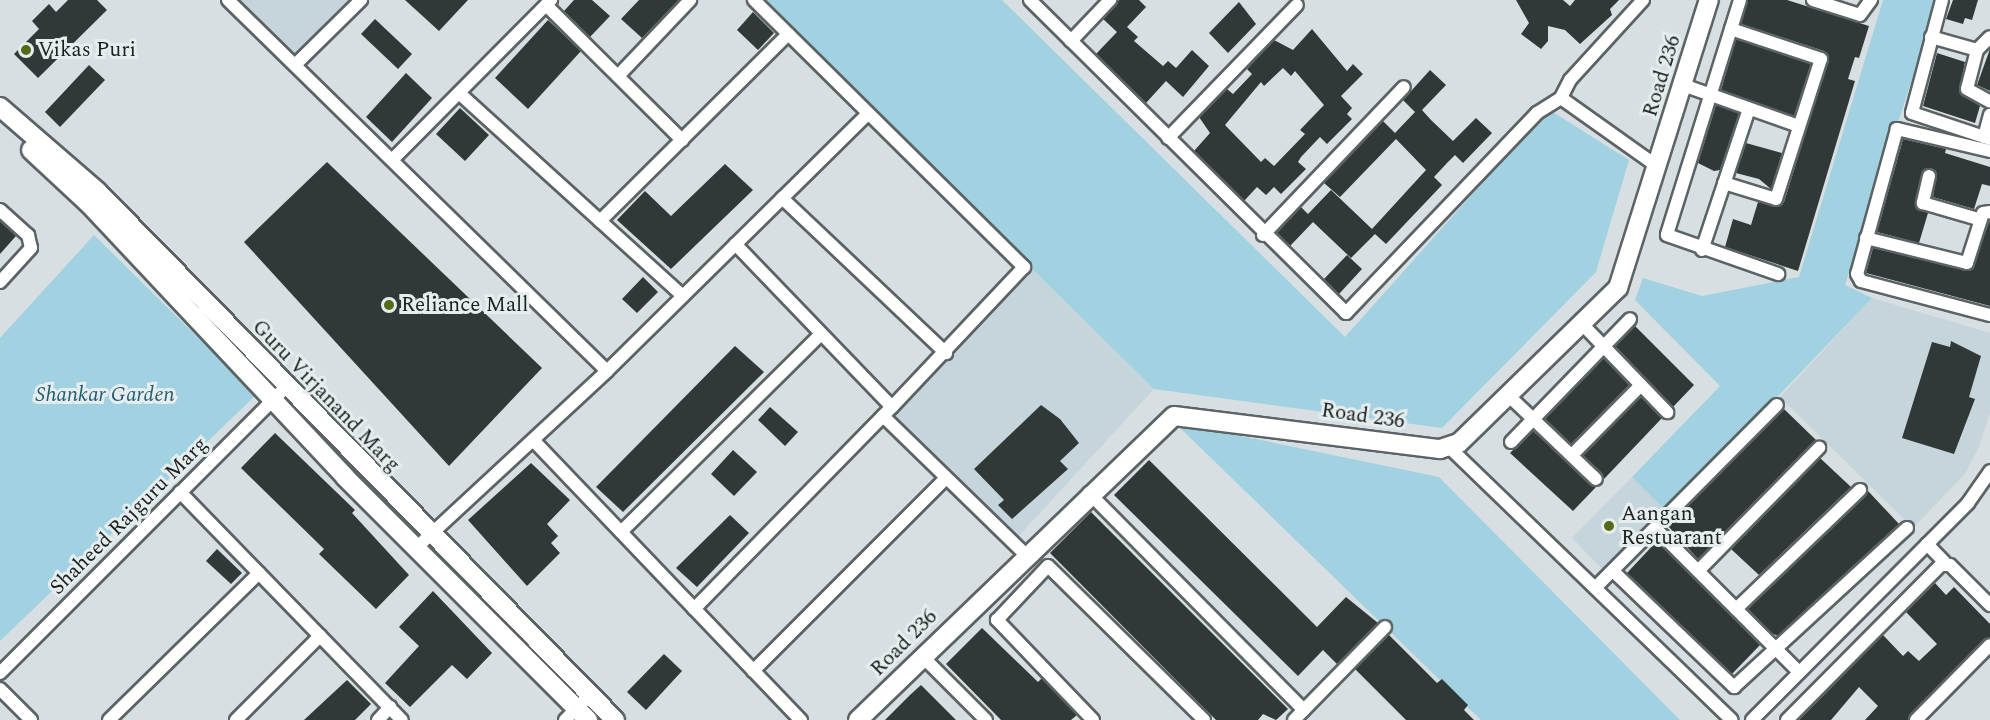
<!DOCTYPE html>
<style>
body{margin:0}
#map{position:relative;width:1990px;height:720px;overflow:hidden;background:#d8dfe2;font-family:Spectral,serif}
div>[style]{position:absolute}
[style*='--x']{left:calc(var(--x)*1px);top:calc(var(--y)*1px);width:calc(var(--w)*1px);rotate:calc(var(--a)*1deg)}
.built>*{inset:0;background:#c6d5db}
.green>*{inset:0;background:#a2d1e1}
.building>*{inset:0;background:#313838}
.roads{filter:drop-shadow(2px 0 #5c6365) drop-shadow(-2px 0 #5c6365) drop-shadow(0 2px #5c6365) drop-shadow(0 -2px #5c6365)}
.street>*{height:12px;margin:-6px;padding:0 6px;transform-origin:6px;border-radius:6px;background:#fff}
.secondary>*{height:18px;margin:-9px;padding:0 9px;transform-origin:9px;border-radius:9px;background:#fff}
.dots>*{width:16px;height:16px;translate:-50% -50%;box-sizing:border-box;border:3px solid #e5edef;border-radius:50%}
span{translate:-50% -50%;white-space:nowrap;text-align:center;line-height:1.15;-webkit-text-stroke:6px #e5edef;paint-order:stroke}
.poi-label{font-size:21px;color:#1c1f20}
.left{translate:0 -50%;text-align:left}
.street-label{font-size:21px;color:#1c1f20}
.park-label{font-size:21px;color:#215d6f;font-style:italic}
</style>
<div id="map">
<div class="built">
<i style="clip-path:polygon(239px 0,353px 0,297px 57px)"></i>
<i style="clip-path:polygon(1031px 268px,1154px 389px,1016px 539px,888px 415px)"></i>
<i style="clip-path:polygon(1872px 298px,1990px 333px,1990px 412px,1979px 447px,1965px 474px,1913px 528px,1780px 397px)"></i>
<i style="clip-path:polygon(1632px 477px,1667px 512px,1606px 573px,1572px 538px)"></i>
</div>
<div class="green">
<i style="clip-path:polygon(759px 0,1002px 0,1345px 337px,1548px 109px,1629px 160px,1596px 272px,1442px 428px,1154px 389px)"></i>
<i style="clip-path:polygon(1883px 0,1938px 0,1845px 285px,1872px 298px,1667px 512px,1632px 477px,1720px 386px,1635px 300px,1643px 278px,1702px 296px,1799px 277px)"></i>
<i style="clip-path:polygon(94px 235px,256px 395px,0 641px,0 338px)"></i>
<i style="clip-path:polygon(1174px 422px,1439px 477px,1680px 720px,1481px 720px)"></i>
</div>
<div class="building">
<i style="clip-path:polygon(68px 0,97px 0,107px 10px,38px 78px,14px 54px,39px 29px,32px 21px,49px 4px,56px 12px)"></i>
<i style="clip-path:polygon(405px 0,468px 0,439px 31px)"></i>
<i style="clip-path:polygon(574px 0,592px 0,610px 16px,590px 37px,564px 11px)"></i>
<i style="clip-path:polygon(639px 0,679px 0,642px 38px,621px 19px)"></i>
<i style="clip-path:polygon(1119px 0,1139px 0,1146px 7px,1127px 27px,1138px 37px,1134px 41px,1163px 66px,1168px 61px,1176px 68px,1192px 50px,1209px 66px,1183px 97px,1166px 81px,1146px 103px,1096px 54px,1117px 32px,1103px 19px)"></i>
<i style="clip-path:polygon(1516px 0,1563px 0,1570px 6px,1575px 0,1619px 0,1610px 9px,1612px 15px,1580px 44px,1565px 30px,1548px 26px,1548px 41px,1541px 49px,1521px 34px,1529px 23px)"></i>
<i style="clip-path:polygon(1748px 0,1787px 0,1869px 26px,1859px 58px,1855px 57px,1848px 79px,1855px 81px,1798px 271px,1725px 247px,1733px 219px,1751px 225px,1758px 202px,1777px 207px,1784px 202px,1829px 58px,1824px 51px,1741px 24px)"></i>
<i style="clip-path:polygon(1953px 0,1978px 0,1972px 20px,1965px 18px,1963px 24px,1946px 19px)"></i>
<i style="clip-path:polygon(1239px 2px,1256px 24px,1228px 53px,1209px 33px)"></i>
<i style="clip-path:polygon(753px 12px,774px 33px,758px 50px,737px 30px)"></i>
<i style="clip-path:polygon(375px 19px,412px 54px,398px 69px,361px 34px)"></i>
<i style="clip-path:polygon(548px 20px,581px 51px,528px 109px,495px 78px)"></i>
<i style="clip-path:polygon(evenodd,1312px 29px,1347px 71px,1353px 64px,1363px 74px,1341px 96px,1352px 108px,1347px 114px,1352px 119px,1327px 144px,1320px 137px,1301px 157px,1298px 162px,1306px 169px,1281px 194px,1274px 187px,1266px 195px,1257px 187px,1244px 201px,1194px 151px,1210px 133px,1199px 117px,1227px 89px,1233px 94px,1252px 74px,1247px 69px,1274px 40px,1293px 50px,1312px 29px,1283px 68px,1291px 76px,1295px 71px,1324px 105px,1300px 130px,1305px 134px,1274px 166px,1265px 158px,1261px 162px,1225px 125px,1261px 82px,1264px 86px,1283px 68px)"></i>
<i style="clip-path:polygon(1736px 39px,1811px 64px,1794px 116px,1721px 90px)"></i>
<i style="clip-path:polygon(1990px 49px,1990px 91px,1977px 85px)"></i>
<i style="clip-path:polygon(1937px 53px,1965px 62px,1959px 92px,1980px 106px,1975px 123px,1923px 106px)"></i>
<i style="clip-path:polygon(89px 65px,105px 80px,60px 127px,45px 112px)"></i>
<i style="clip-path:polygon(1430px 70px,1446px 85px,1422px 110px,1431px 120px,1453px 141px,1476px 118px,1492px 133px,1463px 163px,1455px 155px,1447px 163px,1434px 177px,1442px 185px,1386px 244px,1375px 234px,1351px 258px,1313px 222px,1290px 246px,1277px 233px,1301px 207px,1308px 214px,1331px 190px,1372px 229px,1426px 170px,1396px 139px,1340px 197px,1324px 183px,1383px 121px,1395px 133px,1415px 112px,1403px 100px)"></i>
<i style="clip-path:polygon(406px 73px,432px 98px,392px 142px,366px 117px)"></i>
<i style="clip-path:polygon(1716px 105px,1739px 113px,1720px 170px,1714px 171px,1698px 163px)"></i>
<i style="clip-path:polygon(460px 108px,489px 135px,465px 161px,436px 134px)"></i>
<i style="clip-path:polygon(1903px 139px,1946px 149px,1945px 153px,1990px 167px,1990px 186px,1982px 184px,1974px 209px,1933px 197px,1937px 173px,1923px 170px,1915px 205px,1928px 213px,1919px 243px,1877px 232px)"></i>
<i style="clip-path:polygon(1746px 143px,1782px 153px,1771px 189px,1759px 179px,1736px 173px)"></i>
<i style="clip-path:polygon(327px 162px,542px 368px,449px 466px,244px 242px)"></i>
<i style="clip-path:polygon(725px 164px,753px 190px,671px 269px,617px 220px,645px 191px,671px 216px)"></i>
<i style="clip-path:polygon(1990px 220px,1990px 306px,1866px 273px,1873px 248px,1970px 271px)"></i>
<i style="clip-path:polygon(0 221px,16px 236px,0 254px)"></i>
<i style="clip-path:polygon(1347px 255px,1362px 269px,1339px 294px,1324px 279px)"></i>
<i style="clip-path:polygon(643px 277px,658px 292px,637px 313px,622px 299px)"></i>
<i style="clip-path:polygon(1635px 326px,1694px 385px,1673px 407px,1615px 346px)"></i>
<i style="clip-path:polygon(1951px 341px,1981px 356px,1969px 397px,1975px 399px,1954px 454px,1902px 438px,1932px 342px,1950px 347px)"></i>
<i style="clip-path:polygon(735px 346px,764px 372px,623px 512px,596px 487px)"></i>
<i style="clip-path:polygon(1604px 358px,1629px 385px,1571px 444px,1545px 419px)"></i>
<i style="clip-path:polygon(1641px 397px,1662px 418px,1604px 479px,1583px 455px)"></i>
<i style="clip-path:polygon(1041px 405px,1060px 419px,1079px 443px,1060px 461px,1068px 469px,1012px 519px,998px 505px,1004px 500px,974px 469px)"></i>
<i style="clip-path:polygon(770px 407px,798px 432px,785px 446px,758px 420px)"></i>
<i style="clip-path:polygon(1784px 409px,1816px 440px,1698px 559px,1668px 526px)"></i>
<i style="clip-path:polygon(1533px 431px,1596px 487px,1573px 511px,1510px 453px)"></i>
<i style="clip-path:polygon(275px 433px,355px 510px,352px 513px,409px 575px,376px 609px,319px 554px,324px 549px,241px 468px)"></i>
<i style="clip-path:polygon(733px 450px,757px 472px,734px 496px,711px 474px)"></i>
<i style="clip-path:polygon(1820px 458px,1851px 487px,1759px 575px,1731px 549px)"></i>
<i style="clip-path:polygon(1149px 460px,1317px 627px,1346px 597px,1378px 623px,1337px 664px,1323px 650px,1298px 676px,1114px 495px)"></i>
<i style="clip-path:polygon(531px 463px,570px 500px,547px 524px,558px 536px,551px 543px,560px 553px,527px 586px,468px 520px)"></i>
<i style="clip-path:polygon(1868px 491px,1899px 524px,1778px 636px,1771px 633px,1748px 609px)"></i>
<i style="clip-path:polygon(1091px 512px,1288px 709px,1276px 720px,1263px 714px,1258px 720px,1216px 720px,1050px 553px)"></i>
<i style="clip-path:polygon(730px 515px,749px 533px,697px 587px,676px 568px)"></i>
<i style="clip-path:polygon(1657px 541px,1760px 645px,1732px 674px,1627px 573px)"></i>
<i style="clip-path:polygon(217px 549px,242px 573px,231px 584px,206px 561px)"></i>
<i style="clip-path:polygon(1935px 583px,1946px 595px,1954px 587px,1990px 624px,1990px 637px,1908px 720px,1865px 720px,1878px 706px,1859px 687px,1831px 720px,1799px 720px,1883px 635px,1903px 656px,1908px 651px,1919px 661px,1937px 644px,1906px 612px)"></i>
<i style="clip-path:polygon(433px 591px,492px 653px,467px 679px,452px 665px,410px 707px,385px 683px,419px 646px,399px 627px)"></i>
<i style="clip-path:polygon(982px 628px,1038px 682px,1042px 678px,1077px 715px,1071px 720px,1001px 720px,946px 664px)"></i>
<i style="clip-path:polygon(1389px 635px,1437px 683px,1442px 679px,1468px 705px,1464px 710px,1474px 720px,1406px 720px,1355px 669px)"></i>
<i style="clip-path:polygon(664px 654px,682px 671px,646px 710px,627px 692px)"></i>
<i style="clip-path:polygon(347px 680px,371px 704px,355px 720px,304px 720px)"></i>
<i style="clip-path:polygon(921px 685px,956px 720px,885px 720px,910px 695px)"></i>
</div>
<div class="roads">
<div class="street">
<i style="--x:228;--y:0;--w:530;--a:44.39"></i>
<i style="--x:754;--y:0;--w:380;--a:44.7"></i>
<i style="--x:1024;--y:267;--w:192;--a:133.3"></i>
<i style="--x:1030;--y:0;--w:445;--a:44.7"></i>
<i style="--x:1346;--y:313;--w:277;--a:-46.3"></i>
<i style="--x:1537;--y:113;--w:28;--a:-32"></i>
<i style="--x:1643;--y:0;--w:108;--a:132.4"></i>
<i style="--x:1570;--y:80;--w:20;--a:117"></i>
<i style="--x:1561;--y:98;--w:119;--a:35.4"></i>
<i style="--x:1740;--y:0;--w:246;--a:107.3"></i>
<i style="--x:1667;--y:235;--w:118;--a:19.4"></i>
<i style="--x:1813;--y:0;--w:49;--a:17.7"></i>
<i style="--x:1860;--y:15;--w:19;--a:-54"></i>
<i style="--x:1942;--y:0;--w:117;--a:104.9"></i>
<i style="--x:1912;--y:113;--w:82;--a:18.4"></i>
<i style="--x:546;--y:5;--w:192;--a:44.8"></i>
<i style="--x:1931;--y:37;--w:48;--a:15.8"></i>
<i style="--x:1977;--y:50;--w:18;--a:-45"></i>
<i style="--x:1071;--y:41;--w:57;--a:-46.4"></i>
<i style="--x:1977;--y:50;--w:40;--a:104.4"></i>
<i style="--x:1967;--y:89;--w:26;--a:29"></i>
<i style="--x:295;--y:65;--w:93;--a:-44.6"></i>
<i style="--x:618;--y:76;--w:105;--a:-46.5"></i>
<i style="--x:1683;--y:85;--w:123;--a:19.5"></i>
<i style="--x:459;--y:93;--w:302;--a:42.2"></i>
<i style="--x:1984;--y:137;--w:23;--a:-75"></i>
<i style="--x:1168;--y:138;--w:185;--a:-45.9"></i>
<i style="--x:1990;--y:151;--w:96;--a:-166.7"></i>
<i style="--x:1897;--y:129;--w:150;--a:105.4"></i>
<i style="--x:1857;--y:274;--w:8;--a:60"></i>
<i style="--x:1861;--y:281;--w:133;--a:14.8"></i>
<i style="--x:392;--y:160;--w:226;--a:-45.2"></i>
<i style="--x:1929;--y:176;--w:28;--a:103"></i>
<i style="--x:1923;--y:203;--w:60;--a:16.3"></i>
<i style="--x:1724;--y:183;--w:54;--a:17.1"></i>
<i style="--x:1776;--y:199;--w:147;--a:-72.2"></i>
<i style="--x:1821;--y:59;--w:95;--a:-161.6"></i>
<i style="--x:782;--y:198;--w:226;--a:43.4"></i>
<i style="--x:0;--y:210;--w:38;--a:42"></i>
<i style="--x:28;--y:235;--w:13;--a:77"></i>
<i style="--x:31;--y:248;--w:46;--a:132.4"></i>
<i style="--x:600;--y:221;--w:265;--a:-44.8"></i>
<i style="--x:1263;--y:235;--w:204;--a:-46.4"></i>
<i style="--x:1866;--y:238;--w:104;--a:13.9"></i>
<i style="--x:1967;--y:263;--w:52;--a:-72.3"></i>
<i style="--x:1983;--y:213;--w:7;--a:-8"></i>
<i style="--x:1702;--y:250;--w:149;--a:-71.6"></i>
<i style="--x:1584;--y:326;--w:120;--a:46"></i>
<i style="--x:1509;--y:396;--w:120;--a:43.7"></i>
<i style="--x:883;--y:416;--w:199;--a:44.2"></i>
<i style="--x:533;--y:440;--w:388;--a:46.3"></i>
<i style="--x:1511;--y:442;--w:171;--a:-45.9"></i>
<i style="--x:1451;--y:449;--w:390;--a:44"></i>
<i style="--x:1572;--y:455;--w:98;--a:-45.4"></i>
<i style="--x:180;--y:492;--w:318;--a:45.8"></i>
<i style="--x:1089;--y:493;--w:305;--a:45.3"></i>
<i style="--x:1655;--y:528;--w:204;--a:45"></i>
<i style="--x:621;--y:532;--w:281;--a:-44.7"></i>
<i style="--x:1927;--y:544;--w:28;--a:46"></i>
<i style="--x:416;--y:548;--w:260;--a:-42.8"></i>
<i style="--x:607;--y:371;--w:366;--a:-44.6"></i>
<i style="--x:1613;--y:571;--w:168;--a:43.8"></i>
<i style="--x:1734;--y:687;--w:235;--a:-42.6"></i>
<i style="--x:1698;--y:571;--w:173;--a:-45.5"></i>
<i style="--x:1595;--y:588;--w:258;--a:-45.2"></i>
<i style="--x:694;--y:609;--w:283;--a:-45.6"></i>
<i style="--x:892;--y:407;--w:226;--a:-133.9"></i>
<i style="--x:1736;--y:609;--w:172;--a:-43.8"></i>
<i style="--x:923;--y:657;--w:89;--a:45"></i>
<i style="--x:753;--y:671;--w:273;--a:-45"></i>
<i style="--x:0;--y:673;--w:404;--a:-45"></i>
<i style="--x:0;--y:689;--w:44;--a:45"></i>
<i style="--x:109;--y:720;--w:210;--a:-44.4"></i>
<i style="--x:236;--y:720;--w:119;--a:-45"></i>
<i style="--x:378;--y:720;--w:18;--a:-47"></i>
<i style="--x:565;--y:720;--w:35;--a:-45"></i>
<i style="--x:1093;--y:720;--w:139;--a:-133.8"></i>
<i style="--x:997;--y:620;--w:74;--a:-46.6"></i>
<i style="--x:1048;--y:566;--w:219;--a:44.6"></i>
<i style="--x:1294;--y:720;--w:130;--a:-45.6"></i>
<i style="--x:1752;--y:720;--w:306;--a:-45.1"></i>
<i style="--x:1968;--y:503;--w:39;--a:-55"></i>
<i style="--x:1787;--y:720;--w:218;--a:-45.2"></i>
<i style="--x:1941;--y:565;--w:9;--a:0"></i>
<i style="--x:1950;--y:565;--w:57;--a:45"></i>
<i style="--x:1916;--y:720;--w:105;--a:-45.4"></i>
</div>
<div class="secondary">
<i style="--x:0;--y:107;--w:130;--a:40.9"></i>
<i style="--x:98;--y:192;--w:739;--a:45.6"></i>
<i style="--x:31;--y:150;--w:79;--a:43"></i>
<i style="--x:89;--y:204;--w:374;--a:46.8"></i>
<i style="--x:345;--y:477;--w:344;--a:45"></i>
<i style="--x:858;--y:720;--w:438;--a:-43.9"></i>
<i style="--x:1174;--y:416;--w:268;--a:7.1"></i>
<i style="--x:1440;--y:449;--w:20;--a:-18"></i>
<i style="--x:1459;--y:443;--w:222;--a:-44.3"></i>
<i style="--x:1618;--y:288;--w:302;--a:-72.5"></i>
</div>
</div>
<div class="dots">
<i style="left:26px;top:50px;background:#556916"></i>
<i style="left:389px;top:305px;background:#556916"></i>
<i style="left:1609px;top:526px;background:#556916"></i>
</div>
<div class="poi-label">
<span class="left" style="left:38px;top:50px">Vikas Puri</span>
<span class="left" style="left:401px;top:305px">Reliance Mall</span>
<span class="left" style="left:1621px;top:526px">Aangan<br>Restuarant</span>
</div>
<div class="street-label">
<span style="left:1662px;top:76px;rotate:-73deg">Road 236</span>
<span style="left:326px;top:396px;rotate:46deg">Guru Virjanand Marg</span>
<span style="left:1363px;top:416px;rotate:8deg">Road 236</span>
<span style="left:129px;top:516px;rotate:-45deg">Shaheed Rajguru Marg</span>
<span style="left:904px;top:643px;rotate:-45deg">Road 236</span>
</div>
<div class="park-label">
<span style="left:105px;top:395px">Shankar Garden</span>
</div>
</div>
